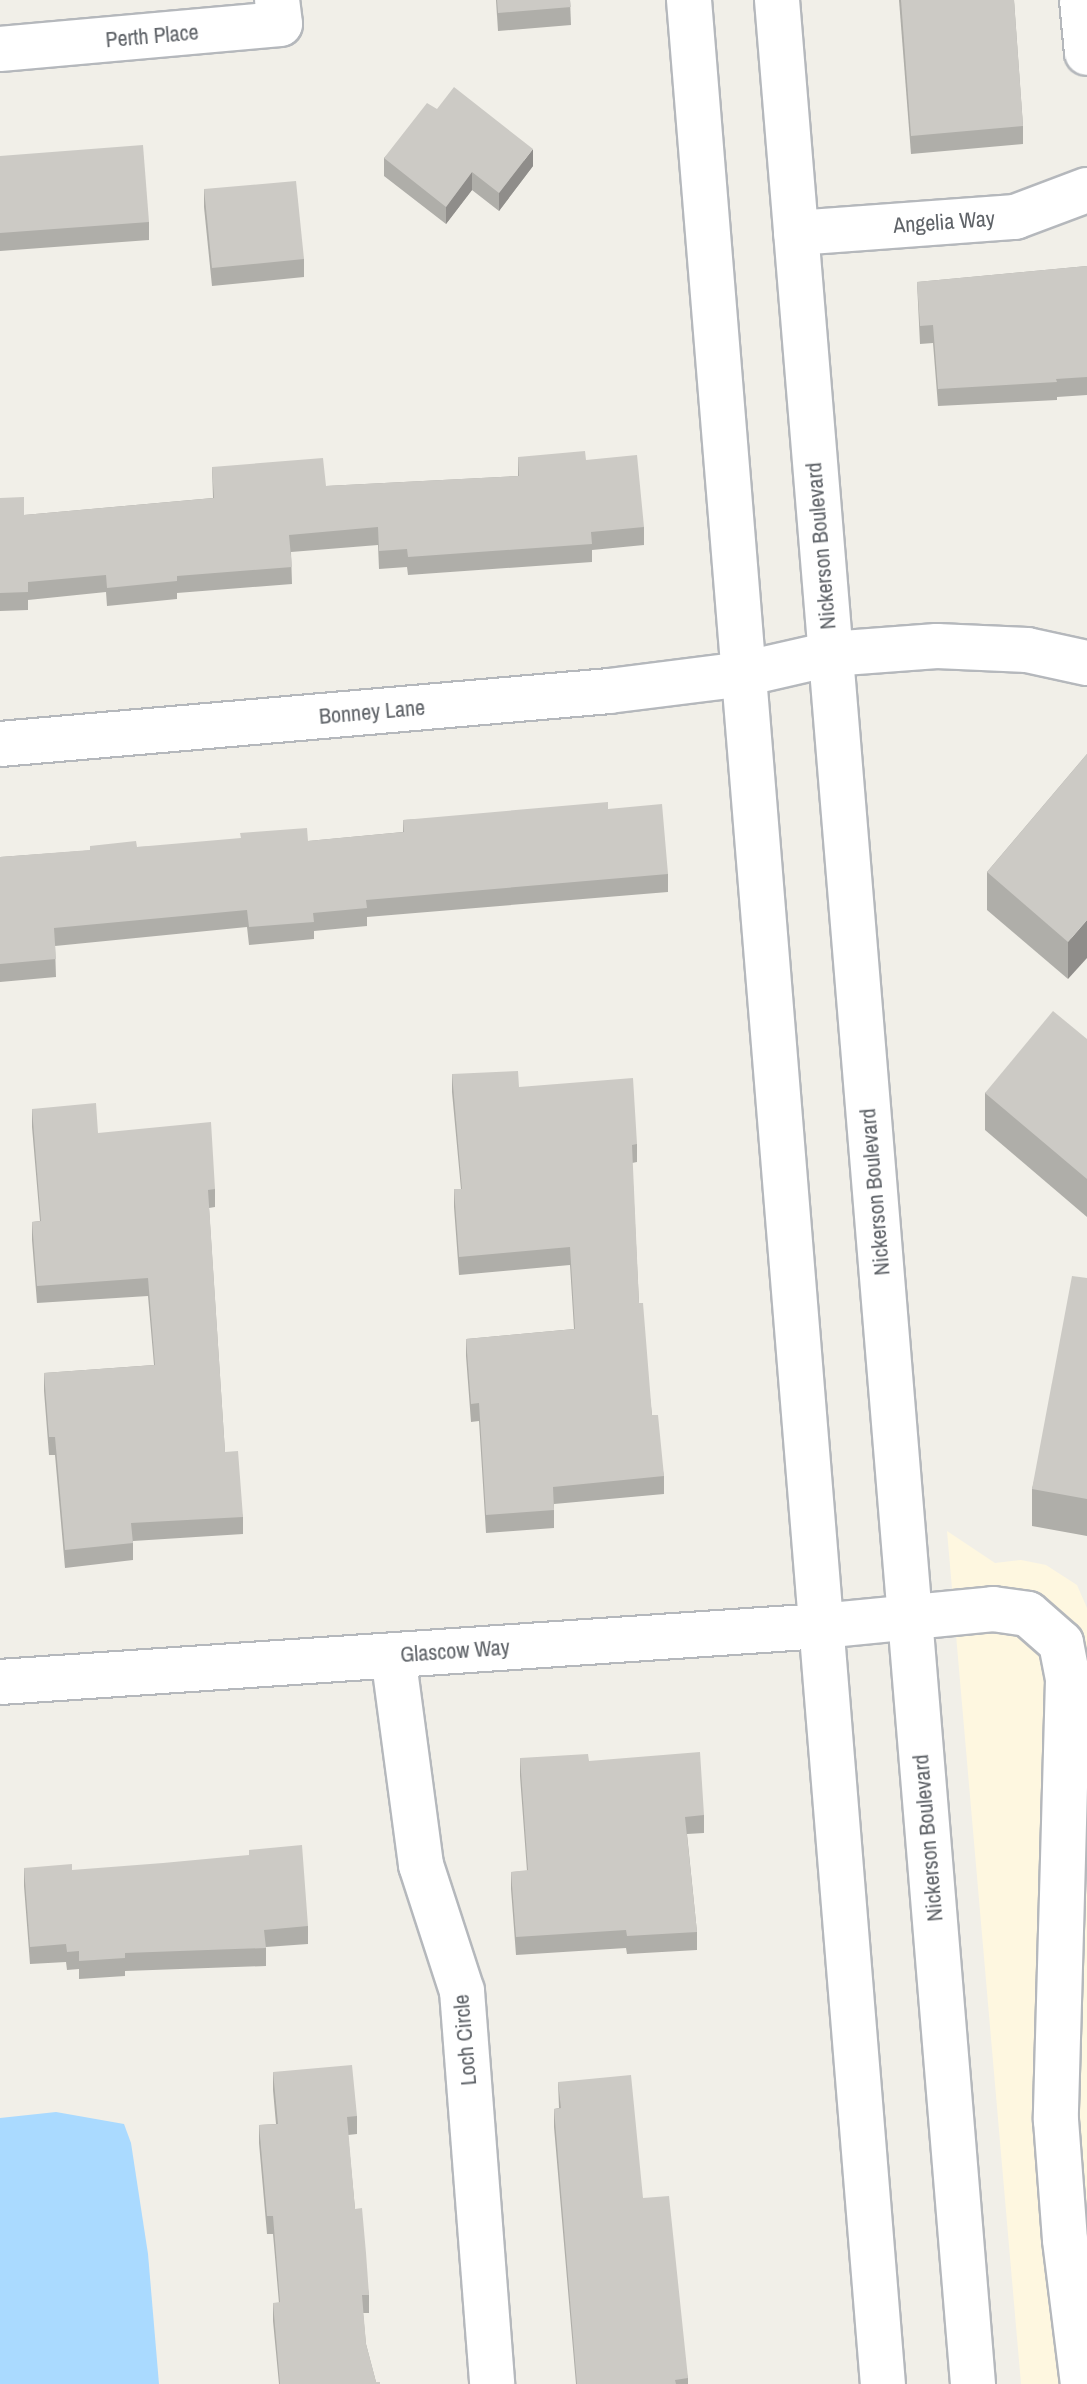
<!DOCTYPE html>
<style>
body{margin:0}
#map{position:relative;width:1087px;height:2384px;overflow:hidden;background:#f1efe8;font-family:"Archivo Narrow",sans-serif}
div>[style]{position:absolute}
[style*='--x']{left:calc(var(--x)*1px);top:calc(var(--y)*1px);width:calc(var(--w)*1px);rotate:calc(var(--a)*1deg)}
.commercial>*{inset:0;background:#fef7e0}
.water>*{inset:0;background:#aadaff}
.roads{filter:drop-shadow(2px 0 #b5b8bc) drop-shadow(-2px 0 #b5b8bc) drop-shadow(0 2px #b5b8bc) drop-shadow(0 -2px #b5b8bc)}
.minor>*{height:44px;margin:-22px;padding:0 22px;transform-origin:22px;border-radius:22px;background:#fff}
.wall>*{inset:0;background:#afaea9}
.shaded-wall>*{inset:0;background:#8f8d8a}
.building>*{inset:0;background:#cccac5}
span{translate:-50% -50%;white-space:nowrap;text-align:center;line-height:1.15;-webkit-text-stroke:8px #fff;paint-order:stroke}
.street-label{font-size:22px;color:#5f6368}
</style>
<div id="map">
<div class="commercial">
<i style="clip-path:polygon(947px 1531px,995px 1563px,1021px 1560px,1046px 1565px,1077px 1585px,1087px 1608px,1087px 2384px,1021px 2384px)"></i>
</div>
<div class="water">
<i style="clip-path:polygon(56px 2112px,124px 2124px,131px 2143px,148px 2254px,159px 2384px,0 2384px,0 2118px)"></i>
</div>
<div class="roads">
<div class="minor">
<i style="--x:689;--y:0;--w:2392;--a:85.35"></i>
<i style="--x:777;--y:0;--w:2392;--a:85.3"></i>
<i style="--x:1082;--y:0;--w:53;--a:84.6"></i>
<i style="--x:0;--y:49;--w:281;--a:-5.1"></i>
<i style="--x:280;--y:24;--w:24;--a:-97"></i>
<i style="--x:796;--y:233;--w:220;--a:-4.2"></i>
<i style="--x:1015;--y:217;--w:77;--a:-20.6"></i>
<i style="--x:0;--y:744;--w:611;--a:-4.97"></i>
<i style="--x:609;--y:691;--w:135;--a:-7.2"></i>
<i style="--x:743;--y:674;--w:89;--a:-12.9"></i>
<i style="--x:830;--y:654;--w:107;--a:-4.3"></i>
<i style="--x:937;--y:646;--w:90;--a:2.5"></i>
<i style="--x:1027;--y:650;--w:61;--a:12.2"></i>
<i style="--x:393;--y:1655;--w:212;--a:82.4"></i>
<i style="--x:421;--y:1865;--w:133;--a:72"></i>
<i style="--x:462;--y:1991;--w:394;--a:85.6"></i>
<i style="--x:0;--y:1682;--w:823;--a:-3.9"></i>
<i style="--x:821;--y:1626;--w:173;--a:-5.6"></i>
<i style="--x:993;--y:1609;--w:35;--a:8"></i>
<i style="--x:1028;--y:1614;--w:44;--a:41.3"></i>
<i style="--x:1061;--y:1643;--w:38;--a:79"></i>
<i style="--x:1068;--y:1680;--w:440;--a:91.6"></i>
<i style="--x:1056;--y:2120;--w:120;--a:85.7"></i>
<i style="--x:1065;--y:2240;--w:145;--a:82.9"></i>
</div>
</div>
<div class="wall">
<i style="clip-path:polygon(496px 0,570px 0,571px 25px,498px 31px)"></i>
<i style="clip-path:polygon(899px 0,1014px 0,1023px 126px,1023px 144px,911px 154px)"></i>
<i style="clip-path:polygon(437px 109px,533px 166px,499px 211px,472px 190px,446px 224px,384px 176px,384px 158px)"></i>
<i style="clip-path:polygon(0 156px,149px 222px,149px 240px,0 251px)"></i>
<i style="clip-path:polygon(204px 189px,304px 259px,304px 277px,212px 286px,204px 207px)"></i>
<i style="clip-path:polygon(1087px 266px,1087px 395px,1057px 397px,1057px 400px,938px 406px,933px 343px,920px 344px,917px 282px)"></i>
<i style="clip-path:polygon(518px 457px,586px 460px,644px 527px,644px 545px,592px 550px,592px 562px,408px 575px,407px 567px,379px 569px,378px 545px,291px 552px,292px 584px,177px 593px,177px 599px,107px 606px,106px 592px,28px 600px,28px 610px,0 611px,0 498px,24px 515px,213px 498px,212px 467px,326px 486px,518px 476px)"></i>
<i style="clip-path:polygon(1087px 754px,1068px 979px,987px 910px,987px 872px)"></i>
<i style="clip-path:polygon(608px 809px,668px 874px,668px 892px,367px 917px,367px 926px,314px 931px,314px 939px,249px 945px,247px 927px,55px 946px,56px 977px,0 982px,0 857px,137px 847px,308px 841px,403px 832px,403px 820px)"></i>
<i style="clip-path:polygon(1087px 1039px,1087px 1217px,985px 1130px,985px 1093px)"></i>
<i style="clip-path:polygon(452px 1074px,519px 1087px,637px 1144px,637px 1162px,632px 1163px,639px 1303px,652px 1415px,664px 1476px,664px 1494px,554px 1504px,554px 1528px,486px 1533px,479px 1421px,471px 1422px,466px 1356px,466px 1339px,574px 1329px,570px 1265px,459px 1275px,454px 1207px,454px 1189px,461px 1189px,452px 1092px)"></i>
<i style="clip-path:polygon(32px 1109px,98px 1133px,215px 1189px,215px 1207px,209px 1208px,225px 1452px,243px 1517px,243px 1534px,133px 1541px,133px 1560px,65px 1568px,55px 1455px,49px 1455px,44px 1391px,44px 1373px,154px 1365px,148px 1296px,37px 1303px,32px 1240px,32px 1222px,40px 1221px,32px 1127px)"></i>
<i style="clip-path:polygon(1087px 1278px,1087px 1536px,1032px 1526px,1032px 1489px)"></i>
<i style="clip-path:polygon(520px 1758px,589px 1761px,704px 1815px,704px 1833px,687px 1834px,697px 1932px,697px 1950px,627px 1954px,626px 1948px,516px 1955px,511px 1889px,511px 1872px,527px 1871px,520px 1776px)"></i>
<i style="clip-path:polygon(24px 1868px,308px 1926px,308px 1944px,266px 1947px,266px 1966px,125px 1971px,125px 1976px,79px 1979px,79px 1969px,67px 1970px,66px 1962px,30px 1964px,24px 1886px)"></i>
<i style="clip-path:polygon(273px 2072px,357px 2116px,357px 2134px,348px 2135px,355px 2209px,369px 2295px,369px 2313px,363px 2313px,366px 2344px,376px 2382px,380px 2384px,279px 2384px,273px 2321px,273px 2303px,279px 2303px,273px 2234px,267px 2234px,259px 2143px,259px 2125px,276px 2124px,273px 2090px)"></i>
<i style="clip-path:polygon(558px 2082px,643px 2198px,688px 2378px,688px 2384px,576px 2384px,554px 2127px,554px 2109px,559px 2108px)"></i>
</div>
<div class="shaded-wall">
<i style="clip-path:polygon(533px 149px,533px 166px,499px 211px,499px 193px)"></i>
<i style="clip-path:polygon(472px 172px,472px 190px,446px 224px,446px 207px)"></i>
<i style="clip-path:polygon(1087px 920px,1087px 958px,1068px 979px,1068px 942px)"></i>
</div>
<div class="building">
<i style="clip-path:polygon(497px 0,570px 0,571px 7px,498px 13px)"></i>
<i style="clip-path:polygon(901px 0,1014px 0,1023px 126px,911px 136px)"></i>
<i style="clip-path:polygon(454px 87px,533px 149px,499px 193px,472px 172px,446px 207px,384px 158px,427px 103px,437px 109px)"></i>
<i style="clip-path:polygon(143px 145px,149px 222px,0 233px,0 156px)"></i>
<i style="clip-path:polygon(296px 181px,304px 259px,212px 268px,204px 189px)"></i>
<i style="clip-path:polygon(1087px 266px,1087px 377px,1056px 379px,1057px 382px,938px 389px,933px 325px,920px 326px,917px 282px)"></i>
<i style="clip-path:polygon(585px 451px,586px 460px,637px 455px,644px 527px,591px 532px,592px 544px,408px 557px,407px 549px,379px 551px,378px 527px,289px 535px,292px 567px,177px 576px,177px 581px,107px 588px,106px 575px,28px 582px,28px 592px,0 593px,0 498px,24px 497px,24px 515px,214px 498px,212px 467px,323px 458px,326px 486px,519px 476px,518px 457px)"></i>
<i style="clip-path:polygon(1087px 754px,1087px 920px,1068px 942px,987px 872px)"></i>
<i style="clip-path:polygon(608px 802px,608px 809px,662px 804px,668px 874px,366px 900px,367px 908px,313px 913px,314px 922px,249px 927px,247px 910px,54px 928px,56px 959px,0 964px,0 857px,90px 850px,90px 846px,136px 841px,137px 847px,241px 838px,240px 833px,307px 828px,308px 841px,404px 832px,403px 820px)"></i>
<i style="clip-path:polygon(1053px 1011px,1087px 1039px,1087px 1179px,985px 1093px)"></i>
<i style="clip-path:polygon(518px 1071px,519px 1087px,633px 1078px,637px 1144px,632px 1145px,639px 1303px,643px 1303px,652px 1415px,658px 1415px,664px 1476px,553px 1487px,554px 1510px,486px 1515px,479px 1403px,471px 1404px,466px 1339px,575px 1329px,570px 1247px,459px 1257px,454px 1189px,462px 1189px,452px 1074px)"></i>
<i style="clip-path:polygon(96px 1103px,98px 1133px,211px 1122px,215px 1189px,208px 1190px,225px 1452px,238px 1451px,243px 1517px,131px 1523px,133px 1543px,65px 1550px,55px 1437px,49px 1437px,44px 1373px,155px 1365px,148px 1278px,37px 1286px,32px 1222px,41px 1221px,32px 1109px)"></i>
<i style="clip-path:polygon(1072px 1276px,1087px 1278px,1087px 1499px,1032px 1489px)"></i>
<i style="clip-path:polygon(700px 1752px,704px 1815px,685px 1817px,697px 1932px,627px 1936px,626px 1930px,516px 1937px,511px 1872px,528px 1870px,520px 1758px,588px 1754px,589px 1761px)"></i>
<i style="clip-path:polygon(302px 1845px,308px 1926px,264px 1930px,266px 1948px,125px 1953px,125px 1958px,79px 1961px,79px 1951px,67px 1952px,66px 1944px,30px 1947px,24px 1868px,72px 1864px,72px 1870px,163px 1863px,249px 1855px,249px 1850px)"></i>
<i style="clip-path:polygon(352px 2065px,357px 2116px,347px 2117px,355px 2209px,362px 2208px,366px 2253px,369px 2295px,362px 2295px,366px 2344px,376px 2382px,380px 2382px,380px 2384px,280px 2384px,273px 2303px,280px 2302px,273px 2216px,267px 2216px,259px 2125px,278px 2124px,273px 2072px)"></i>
<i style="clip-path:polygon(631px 2075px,643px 2198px,669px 2196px,688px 2378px,675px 2380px,676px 2384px,577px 2384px,554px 2109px,561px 2108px,558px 2082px)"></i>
</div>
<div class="street-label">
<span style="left:152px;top:36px;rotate:-5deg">Perth Place</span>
<span style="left:944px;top:222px;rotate:-4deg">Angelia Way</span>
<span style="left:821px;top:546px;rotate:-95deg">Nickerson Boulevard</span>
<span style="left:372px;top:712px;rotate:-5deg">Bonney Lane</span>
<span style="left:875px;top:1192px;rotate:-95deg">Nickerson Boulevard</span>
<span style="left:455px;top:1651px;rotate:-4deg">Glascow Way</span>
<span style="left:928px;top:1838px;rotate:-95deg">Nickerson Boulevard</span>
<span style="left:465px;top:2040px;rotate:-95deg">Loch Circle</span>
</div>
</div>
